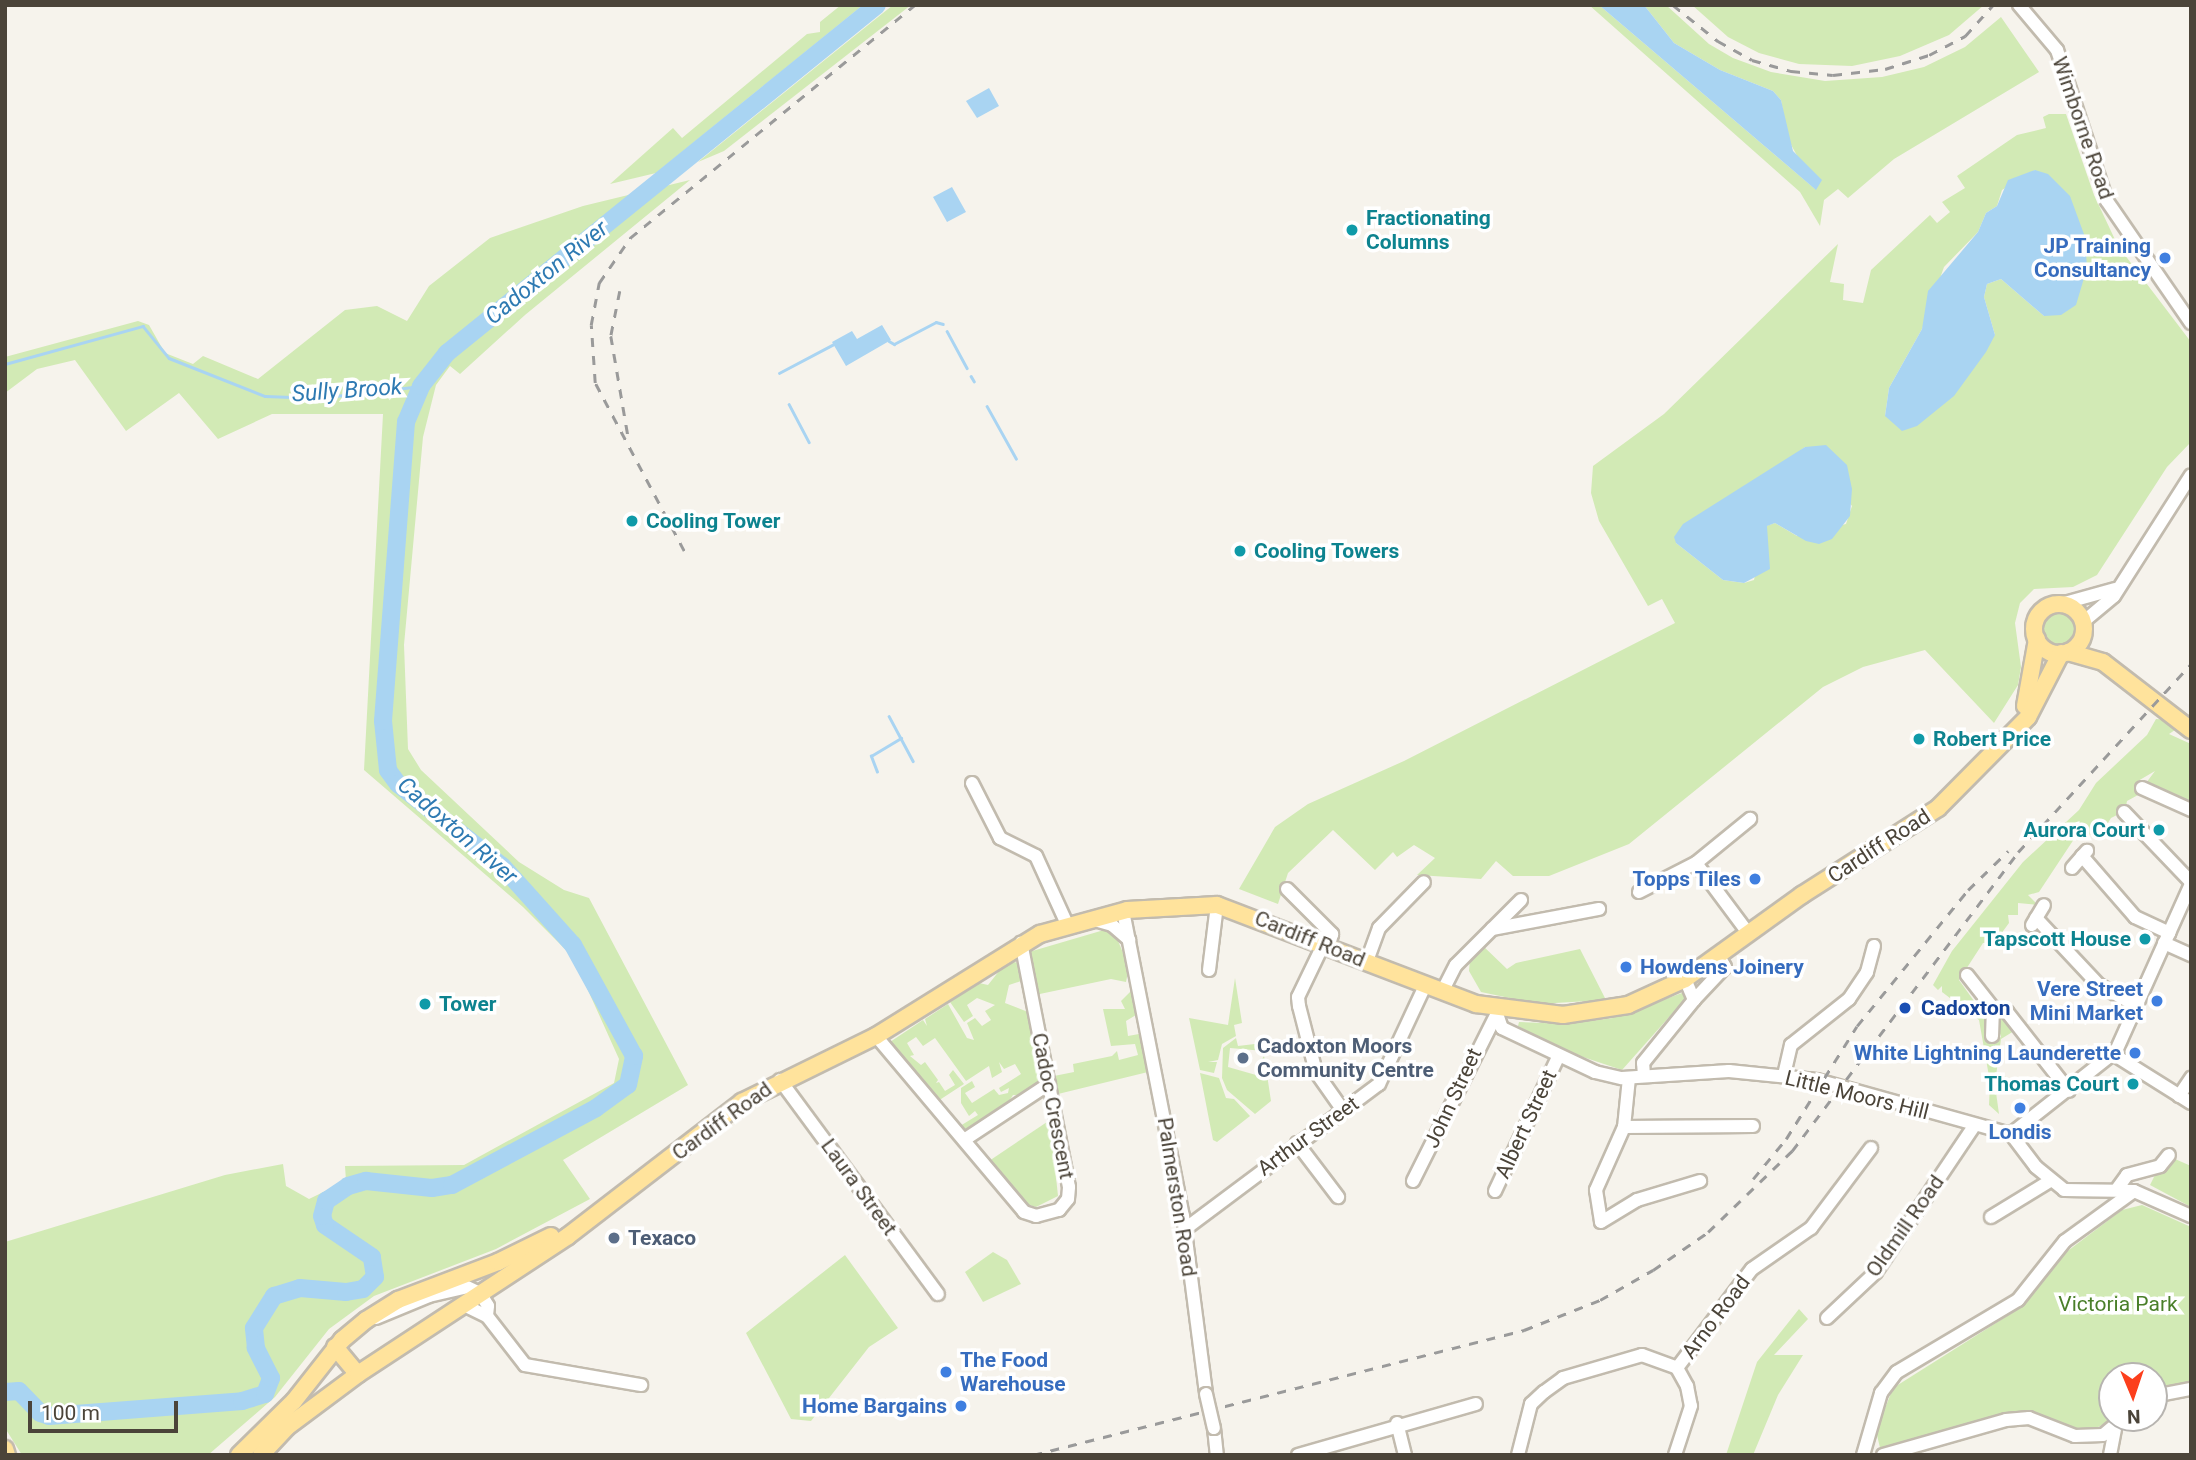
<!DOCTYPE html>
<style>
body{margin:0}
#map{position:relative;width:2196px;height:1460px;overflow:hidden;background:#f6f3ec;font-family:Roboto,sans-serif}
div>[style]{position:absolute}
[style*='--x']{left:calc(var(--x)*1px);top:calc(var(--y)*1px);width:calc(var(--w)*1px);rotate:calc(var(--a)*1deg)}
.green>*{inset:0;background:#d2eab5}
.round{border-radius:50%}
.water>*{inset:0;background:#a9d4f2}
.stream>*{height:2.5px;margin:-1.25px;padding:0 1.25px;transform-origin:1.25px;border-radius:1.25px;background:#a9d4f2}
.river>*{height:18px;margin:-9px;padding:0 9px;transform-origin:9px;border-radius:9px;background:#a9d4f2}
.roads{filter:drop-shadow(2px 0 #c2bbae) drop-shadow(-2px 0 #c2bbae) drop-shadow(0 2px #c2bbae) drop-shadow(0 -2px #c2bbae)}
.minor>*{height:12px;margin:-6px;padding:0 6px;transform-origin:6px;border-radius:6px;background:#fff}
.major>*{height:16px;margin:-8px;padding:0 8px;transform-origin:8px;border-radius:8px;background:#ffe39c}
.major>.ring{margin:-8px;padding:0;box-sizing:content-box;background:none;border:16px solid #ffe39c;border-radius:50%}
.rail>*{height:2.5px;margin-top:-1.25px;transform-origin:0;background:repeating-linear-gradient(90deg,#9a9a9a 0 9px,transparent 0 18px)}
.bridges{filter:drop-shadow(2px 0 #c2bbae) drop-shadow(-2px 0 #c2bbae) drop-shadow(0 2px #c2bbae) drop-shadow(0 -2px #c2bbae)}
.minor-bridge>*{height:12px;margin:-6px;padding:0 6px;transform-origin:6px;border-radius:6px;background:#fff}
.dots>*{width:19px;height:19px;translate:-50% -50%;box-sizing:border-box;border:4px solid #fff;border-radius:50%}
span{translate:-50% -50%;white-space:nowrap;text-align:center;line-height:1.15;-webkit-text-stroke:7px #fff;paint-order:stroke}
.street-label{font-size:21px;color:#4b4439}
.culture-label{font-size:21px;color:#0d838f;font-weight:700}
.left{translate:0 -50%;text-align:left}
.right{translate:-100% -50%;text-align:right}
.shop-label{font-size:21px;color:#366cbe;font-weight:700}
.transit-label{font-size:21px;color:#164399;font-weight:700}
.service-label{font-size:21px;color:#4e5e75;font-weight:700}
.park-label{font-size:21px;color:#4a7f2a}
.water-label{font-size:23px;color:#2e7ab2;font-style:italic}
.frame{position:absolute;inset:0;border:7px solid #4b4439;pointer-events:none}
.north{position:absolute;left:2098px;top:1362px;width:70px;height:70px;box-sizing:border-box;background:#fff;border:2px solid #b7b4b0;border-radius:50%;rotate:178deg;font-size:19px;font-weight:700;line-height:28px;text-align:center;color:#4b4439}
.north::after{content:'';display:block;margin:auto;width:24px;height:32px;background:#fc3f1d;clip-path:polygon(50% 0,100% 100%,50% 72%,0 100%)}
.scale{position:absolute;left:28px;top:1401px;width:150px;height:32px;box-sizing:border-box;border:4px solid #4b4439;border-top:0;padding-left:9px;font-size:21px;line-height:24px;white-space:nowrap;color:#4b4439;-webkit-text-stroke:5px #fff;paint-order:stroke}
</style>
<div id="map">
<div class="green">
<i style="clip-path:polygon(841px 5px,863px 5px,656px 173px,610px 184px,673px 128px,682px 138px,807px 34px,820px 32px,820px 22px)"></i>
<i style="clip-path:polygon(893px 5px,911px 5px,724px 151px,698px 162px)"></i>
<i style="clip-path:polygon(1589px 5px,1599px 5px,1815px 189px,1788px 139px,1781px 100px,1773px 91px,1720px 70px,1674px 43px,1644px 5px,1666px 5px,1709px 44px,1733px 58px,1771px 72px,1825px 81px,1882px 77px,1924px 67px,1965px 47px,2001px 17px,2039px 72px,1894px 159px,1848px 198px,1838px 189px,1824px 200px,1820px 226px,1800px 192px)"></i>
<i style="clip-path:polygon(1692px 5px,1984px 5px,1949px 35px,1900px 56px,1852px 66px,1799px 64px,1759px 53px,1728px 37px)"></i>
<i style="clip-path:polygon(evenodd,2049px 114px,2066px 114px,2094px 195px,2118px 246px,2191px 342px,2191px 442px,2167px 467px,2097px 575px,2073px 587px,2034px 589px,2020px 603px,2015px 623px,2021px 667px,2018px 685px,1994px 723px,1925px 650px,1863px 667px,1823px 687px,1629px 844px,1549px 876px,1513px 876px,1496px 861px,1481px 879px,1417px 875px,1435px 858px,1414px 845px,1397px 857px,1393px 852px,1375px 870px,1333px 830px,1288px 873px,1278px 904px,1239px 889px,1275px 827px,1308px 804px,1404px 761px,1675px 623px,1662px 599px,1648px 606px,1599px 521px,1591px 493px,1593px 466px,1664px 414px,1838px 244px,1830px 282px,1844px 284px,1843px 300px,1863px 303px,1871px 270px,1930px 215px,1937px 223px,1950px 212px,1942px 202px,1965px 188px,1957px 176px,2017px 135px,2046px 128px,2043px 117px,2049px 114px,2035px 170px,2044px 316px,2001px 279px,1987px 284px,1984px 297px,1995px 335px,1885px 416px,1889px 388px,1922px 329px,1944px 267px,1978px 232px,1986px 213px,1997px 206px,2002px 190px,2035px 170px,2049px 114px,1805px 447px,1852px 506px,1846px 524px,1797px 536px,1775px 523px,1766px 526px,1754px 580px,1744px 583px,1723px 580px,1676px 543px,1805px 447px)"></i>
<i style="clip-path:polygon(690px 180px,525px 315px,460px 374px,450px 366px,436px 385px,423px 437px,404px 645px,408px 749px,421px 770px,519px 862px,564px 890px,589px 898px,688px 1085px,563px 1160px,590px 1199px,496px 1249px,374px 1296px,329px 1329px,275px 1397px,208px 1455px,22px 1455px,5px 1428px,5px 1242px,225px 1175px,283px 1164px,286px 1186px,309px 1199px,346px 1181px,345px 1166px,464px 1165px,614px 1083px,619px 1059px,573px 957px,523px 907px,364px 770px,383px 414px,272px 414px,218px 439px,179px 393px,126px 431px,75px 360px,37px 369px,5px 393px,5px 357px,138px 321px,149px 325px,165px 353px,193px 364px,203px 356px,258px 379px,345px 310px,377px 306px,407px 321px,429px 286px,490px 238px,583px 206px)"></i>
<i class="round" style="left:2040px;top:611px;width:36px;height:36px"></i>
<i style="clip-path:polygon(2156px 719px,2174px 720px,2175px 730px,2169px 734px,2191px 744px,2191px 802px,2146px 783px,2155px 771px,2138px 781px,2138px 795px,2127px 801px,2125px 811px,2111px 818px,2100px 836px,2078px 833px,2039px 892px,2028px 895px,2038px 905px,2018px 903px,2018px 915px,2008px 915px,2009px 923px,1995px 942px,1983px 943px,1959px 980px,1984px 1015px,1993px 1042px,2001px 1037px,1997px 1024px,2001px 1013px,2014px 1031px,2001px 1039px,1996px 1076px,2006px 1076px,1995px 1085px,1999px 1114px,1989px 1105px,1990px 1082px,1979px 1020px,1942px 992px,1942px 986px,1938px 990px,1933px 985px,1952px 951px,2023px 862px,2079px 810px,2096px 783px,2147px 735px)"></i>
<i style="clip-path:polygon(1104px 930px,1116px 936px,1129px 967px,1126px 982px,1111px 979px,1035px 995px,1029px 952px)"></i>
<i style="clip-path:polygon(1481px 944px,1507px 969px,1516px 963px,1580px 949px,1606px 1000px,1538px 1004px,1481px 992px,1469px 971px,1470px 959px)"></i>
<i style="clip-path:polygon(1007px 961px,1020px 963px,1021px 981px,1009px 985px,1005px 1003px,1028px 1012px,1043px 1067px,1041px 1081px,1028px 1088px,1027px 1096px,1013px 1095px,1008px 1103px,965px 1132px,960px 1126px,978px 1115px,975px 1111px,969px 1116px,961px 1103px,961px 1088px,972px 1081px,975px 1087px,965px 1093px,972px 1103px,994px 1089px,999px 1095px,1008px 1093px,1009px 1088px,1001px 1092px,999px 1088px,1021px 1074px,1015px 1064px,1004px 1069px,999px 1062px,1002px 1072px,992px 1078px,989px 1066px,966px 1081px,935px 1038px,923px 1046px,916px 1037px,907px 1043px,914px 1055px,910px 1056px,921px 1065px,925px 1062px,938px 1080px,936px 1083px,939px 1082px,945px 1091px,955px 1085px,949px 1075px,953px 1070px,964px 1084px,938px 1101px,887px 1044px,923px 1020px,927px 1026px,925px 1019px,948px 1004px,967px 1038px,974px 1040px,967px 1023px,975px 1018px,982px 1026px,991px 1020px,985px 1011px,995px 1005px,977px 998px,967px 1005px,973px 1016px,964px 1022px,950px 1002px,979px 983px,988px 985px)"></i>
<i style="clip-path:polygon(1235px 978px,1242px 1023px,1234px 1025px,1236px 1036px,1222px 1044px,1218px 1060px,1208px 1062px,1217px 1062px,1214px 1073px,1200px 1070px,1189px 1018px,1228px 1025px)"></i>
<i style="clip-path:polygon(1131px 991px,1136px 1015px,1126px 1021px,1128px 1036px,1139px 1034px,1148px 1072px,1058px 1094px,1054px 1076px,1074px 1072px,1073px 1064px,1112px 1056px,1117px 1051px,1119px 1060px,1138px 1055px,1135px 1044px,1111px 1046px,1103px 1009px,1125px 1009px,1121px 1001px)"></i>
<i style="clip-path:polygon(1682px 993px,1686px 998px,1622px 1070px,1565px 1051px,1518px 1026px,1519px 1022px,1568px 1024px,1613px 1018px)"></i>
<i style="clip-path:polygon(1236px 1038px,1238px 1046px,1263px 1043px,1264px 1051px,1230px 1048px,1228px 1067px,1256px 1075px,1264px 1055px,1271px 1101px,1255px 1114px,1227px 1090px,1222px 1078px,1223px 1048px)"></i>
<i style="clip-path:polygon(1200px 1073px,1219px 1078px,1226px 1098px,1234px 1099px,1250px 1116px,1217px 1142px,1213px 1140px)"></i>
<i style="clip-path:polygon(1050px 1120px,1058px 1196px,1036px 1207px,1029px 1205px,989px 1161px)"></i>
<i style="clip-path:polygon(2175px 1159px,2191px 1166px,2191px 1207px,2150px 1185px,2156px 1173px)"></i>
<i style="clip-path:polygon(2142px 1205px,2191px 1227px,2191px 1382px,2154px 1389px,2154px 1376px,2112px 1376px,2114px 1418px,2093px 1430px,2076px 1430px,2031px 1415px,1881px 1452px,1876px 1431px,1893px 1388px,2023px 1306px,2065px 1253px,2122px 1210px)"></i>
<i style="clip-path:polygon(993px 1252px,1007px 1260px,1021px 1284px,983px 1302px,965px 1272px)"></i>
<i style="clip-path:polygon(845px 1255px,898px 1328px,869px 1347px,811px 1421px,791px 1419px,746px 1333px)"></i>
<i style="clip-path:polygon(1799px 1309px,1808px 1319px,1774px 1355px,1803px 1355px,1778px 1395px,1753px 1455px,1726px 1455px,1757px 1362px)"></i>
</div>
<div class="water">
<i style="clip-path:polygon(1599px 5px,1644px 5px,1674px 43px,1720px 70px,1773px 91px,1781px 100px,1793px 151px,1822px 180px,1816px 190px)"></i>
<i style="clip-path:polygon(989px 88px,999px 106px,977px 118px,966px 101px)"></i>
<i style="clip-path:polygon(2035px 170px,2048px 174px,2070px 196px,2085px 237px,2087px 268px,2076px 305px,2061px 315px,2044px 316px,2001px 279px,1987px 284px,1984px 297px,1995px 335px,1986px 352px,1954px 396px,1917px 426px,1902px 431px,1885px 416px,1889px 388px,1922px 329px,1928px 291px,1978px 232px,1986px 213px,1997px 206px,2008px 180px)"></i>
<i style="clip-path:polygon(952px 187px,966px 212px,947px 222px,933px 197px)"></i>
<i style="clip-path:polygon(882px 325px,891px 340px,846px 366px,832px 342px,852px 331px,857px 339px)"></i>
<i style="clip-path:polygon(1826px 445px,1847px 465px,1852px 489px,1850px 516px,1832px 539px,1819px 544px,1806px 541px,1775px 523px,1767px 526px,1770px 569px,1744px 583px,1723px 580px,1676px 543px,1674px 537px,1683px 524px,1805px 447px)"></i>
</div>
<div class="stream">
<i style="--x:947;--y:331;--w:42;--a:61.6"></i>
<i style="--x:889;--y:341;--w:6;--a:31"></i>
<i style="--x:894;--y:344;--w:47;--a:-27.6"></i>
<i style="--x:936;--y:322;--w:7;--a:16"></i>
<i style="--x:5;--y:364;--w:143;--a:-15.4"></i>
<i style="--x:143;--y:326;--w:41;--a:50.9"></i>
<i style="--x:169;--y:358;--w:103;--a:21.6"></i>
<i style="--x:265;--y:396;--w:53;--a:2.2"></i>
<i style="--x:318;--y:398;--w:104;--a:-6.6"></i>
<i style="--x:779;--y:373;--w:64;--a:-27.8"></i>
<i style="--x:971;--y:376;--w:6;--a:59"></i>
<i style="--x:789;--y:404;--w:43;--a:62.2"></i>
<i style="--x:987;--y:406;--w:60;--a:60.9"></i>
<i style="--x:889;--y:716;--w:51;--a:61.9"></i>
<i style="--x:877;--y:772;--w:17;--a:-111"></i>
<i style="--x:871;--y:756;--w:35;--a:-31"></i>
</div>
<div class="river">
<i style="--x:5;--y:1392;--w:14;--a:-4"></i>
<i style="--x:19;--y:1391;--w:30;--a:46"></i>
<i style="--x:40;--y:1413;--w:9;--a:18"></i>
<i style="--x:49;--y:1416;--w:194;--a:-4.4"></i>
<i style="--x:242;--y:1401;--w:24;--a:-17"></i>
<i style="--x:265;--y:1394;--w:17;--a:-69"></i>
<i style="--x:271;--y:1378;--w:34;--a:-117"></i>
<i style="--x:256;--y:1348;--w:20;--a:-96"></i>
<i style="--x:254;--y:1328;--w:38;--a:-58"></i>
<i style="--x:274;--y:1296;--w:27;--a:-17"></i>
<i style="--x:300;--y:1288;--w:46;--a:5"></i>
<i style="--x:346;--y:1292;--w:17;--a:-10"></i>
<i style="--x:363;--y:1289;--w:17;--a:-45"></i>
<i style="--x:375;--y:1277;--w:20;--a:-99"></i>
<i style="--x:372;--y:1257;--w:57;--a:-145.8"></i>
<i style="--x:325;--y:1225;--w:9;--a:-108"></i>
<i style="--x:322;--y:1216;--w:16;--a:-75"></i>
<i style="--x:326;--y:1201;--w:27;--a:-34"></i>
<i style="--x:348;--y:1186;--w:19;--a:-16"></i>
<i style="--x:366;--y:1181;--w:66;--a:6.1"></i>
<i style="--x:432;--y:1188;--w:20;--a:-9"></i>
<i style="--x:452;--y:1185;--w:163;--a:-28.1"></i>
<i style="--x:596;--y:1108;--w:39;--a:-36"></i>
<i style="--x:628;--y:1085;--w:30;--a:-78"></i>
<i style="--x:634;--y:1056;--w:127;--a:-118.8"></i>
<i style="--x:573;--y:945;--w:106;--a:-131.9"></i>
<i style="--x:502;--y:866;--w:132;--a:-141.7"></i>
<i style="--x:398;--y:784;--w:17;--a:-126"></i>
<i style="--x:388;--y:770;--w:49;--a:-95.8"></i>
<i style="--x:383;--y:721;--w:300;--a:-85.6"></i>
<i style="--x:406;--y:422;--w:39;--a:-67"></i>
<i style="--x:421;--y:386;--w:42;--a:-51.8"></i>
<i style="--x:447;--y:353;--w:553;--a:-38.98"></i>
</div>
<div class="roads">
<div class="minor">
<i style="--x:2019;--y:5;--w:59;--a:49.8"></i>
<i style="--x:2057;--y:50;--w:159;--a:71.7"></i>
<i style="--x:2107;--y:201;--w:148;--a:55.5"></i>
<i style="--x:2061;--y:604;--w:56;--a:-15.5"></i>
<i style="--x:2083;--y:622;--w:40;--a:-40"></i>
<i style="--x:2114;--y:596;--w:143;--a:-57.5"></i>
<i style="--x:972;--y:783;--w:62;--a:63"></i>
<i style="--x:1000;--y:838;--w:40;--a:26.6"></i>
<i style="--x:1036;--y:856;--w:75;--a:65.5"></i>
<i style="--x:2142;--y:788;--w:54;--a:24.2"></i>
<i style="--x:2124;--y:812;--w:97;--a:46.3"></i>
<i style="--x:2082;--y:856;--w:81;--a:49"></i>
<i style="--x:2135;--y:917;--w:38;--a:25"></i>
<i style="--x:1696;--y:863;--w:89;--a:53.3"></i>
<i style="--x:2072;--y:868;--w:23;--a:-49"></i>
<i style="--x:1287;--y:889;--w:64;--a:45"></i>
<i style="--x:1332;--y:934;--w:11;--a:105"></i>
<i style="--x:1639;--y:892;--w:64;--a:-27"></i>
<i style="--x:1696;--y:863;--w:70;--a:-39.2"></i>
<i style="--x:1123;--y:911;--w:311;--a:78.9"></i>
<i style="--x:1183;--y:1216;--w:179;--a:82.6"></i>
<i style="--x:2036;--y:918;--w:92;--a:46.8"></i>
<i style="--x:2099;--y:985;--w:43;--a:28.9"></i>
<i style="--x:1091;--y:919;--w:22;--a:16"></i>
<i style="--x:1112;--y:925;--w:23;--a:41"></i>
<i style="--x:2032;--y:925;--w:23;--a:-59"></i>
<i style="--x:1492;--y:929;--w:109;--a:-10.6"></i>
<i style="--x:1324;--y:943;--w:60;--a:115.7"></i>
<i style="--x:1298;--y:997;--w:9;--a:84"></i>
<i style="--x:1299;--y:1006;--w:68;--a:75.6"></i>
<i style="--x:1316;--y:1072;--w:45;--a:54.9"></i>
<i style="--x:2164;--y:943;--w:30;--a:24"></i>
<i style="--x:1367;--y:961;--w:35;--a:-70"></i>
<i style="--x:1379;--y:928;--w:64;--a:-45.6"></i>
<i style="--x:1209;--y:970;--w:65;--a:-83"></i>
<i style="--x:1967;--y:975;--w:42;--a:51.8"></i>
<i style="--x:1993;--y:1008;--w:28;--a:92"></i>
<i style="--x:1442;--y:992;--w:30;--a:-63"></i>
<i style="--x:1456;--y:965;--w:92;--a:-45"></i>
<i style="--x:1694;--y:1000;--w:45;--a:-46.8"></i>
<i style="--x:1725;--y:967;--w:13;--a:-119"></i>
<i style="--x:1495;--y:1008;--w:21;--a:71"></i>
<i style="--x:1502;--y:1028;--w:103;--a:25.3"></i>
<i style="--x:1595;--y:1072;--w:28;--a:13"></i>
<i style="--x:1622;--y:1078;--w:107;--a:-3.7"></i>
<i style="--x:1729;--y:1071;--w:88;--a:5.8"></i>
<i style="--x:1817;--y:1080;--w:201;--a:15.6"></i>
<i style="--x:2011;--y:1134;--w:41;--a:52.9"></i>
<i style="--x:2036;--y:1167;--w:36;--a:39"></i>
<i style="--x:2064;--y:1190;--w:70;--a:0.8"></i>
<i style="--x:2134;--y:1191;--w:62;--a:23.7"></i>
<i style="--x:1993;--y:1008;--w:15;--a:16"></i>
<i style="--x:2007;--y:1012;--w:100;--a:51.9"></i>
<i style="--x:876;--y:1036;--w:230;--a:49.9"></i>
<i style="--x:1024;--y:1212;--w:13;--a:18"></i>
<i style="--x:1036;--y:1216;--w:24;--a:-15"></i>
<i style="--x:1059;--y:1210;--w:14;--a:-51"></i>
<i style="--x:1068;--y:1199;--w:12;--a:-85"></i>
<i style="--x:1069;--y:1187;--w:249;--a:-101.1"></i>
<i style="--x:2113;--y:1054;--w:92;--a:32.1"></i>
<i style="--x:1784;--y:1075;--w:31;--a:-77"></i>
<i style="--x:1791;--y:1045;--w:74;--a:-38.4"></i>
<i style="--x:1849;--y:999;--w:32;--a:-56"></i>
<i style="--x:1867;--y:972;--w:27;--a:-75"></i>
<i style="--x:1644;--y:1076;--w:13;--a:-94"></i>
<i style="--x:1643;--y:1063;--w:81;--a:-51"></i>
<i style="--x:1694;--y:1000;--w:23;--a:-113"></i>
<i style="--x:1629;--y:1078;--w:49;--a:95.8"></i>
<i style="--x:1624;--y:1127;--w:69;--a:114"></i>
<i style="--x:1596;--y:1190;--w:32;--a:81"></i>
<i style="--x:1601;--y:1222;--w:42;--a:-31.4"></i>
<i style="--x:1637;--y:1200;--w:66;--a:-16.8"></i>
<i style="--x:780;--y:1080;--w:266;--a:53.6"></i>
<i style="--x:2179;--y:1096;--w:22;--a:-56"></i>
<i style="--x:1624;--y:1127;--w:129;--a:-0.4"></i>
<i style="--x:2011;--y:1134;--w:134;--a:-38.3"></i>
<i style="--x:2116;--y:1051;--w:183;--a:-65.8"></i>
<i style="--x:964;--y:1140;--w:102;--a:-33.4"></i>
<i style="--x:1297;--y:1143;--w:68;--a:52.8"></i>
<i style="--x:1413;--y:1181;--w:183;--a:-63.4"></i>
<i style="--x:2117;--y:1189;--w:17;--a:-54"></i>
<i style="--x:2127;--y:1175;--w:34;--a:-15"></i>
<i style="--x:2160;--y:1166;--w:14;--a:-51"></i>
<i style="--x:1495;--y:1191;--w:148;--a:-64.8"></i>
<i style="--x:1991;--y:1217;--w:69;--a:-31.4"></i>
<i style="--x:1185;--y:1229;--w:242;--a:-36.8"></i>
<i style="--x:1379;--y:1084;--w:108;--a:-64.9"></i>
<i style="--x:462;--y:1304;--w:28;--a:26"></i>
<i style="--x:487;--y:1316;--w:62;--a:52.2"></i>
<i style="--x:525;--y:1365;--w:118;--a:9.8"></i>
<i style="--x:376;--y:1318;--w:57;--a:-22.5"></i>
<i style="--x:429;--y:1296;--w:39;--a:-13"></i>
<i style="--x:467;--y:1287;--w:14;--a:25"></i>
<i style="--x:480;--y:1293;--w:15;--a:58"></i>
<i style="--x:488;--y:1306;--w:10;--a:96"></i>
<i style="--x:1827;--y:1318;--w:67;--a:-43.2"></i>
<i style="--x:1876;--y:1272;--w:176;--a:-56.1"></i>
<i style="--x:1677;--y:1368;--w:124;--a:-52.9"></i>
<i style="--x:1752;--y:1269;--w:72;--a:-34.8"></i>
<i style="--x:1811;--y:1228;--w:100;--a:-53.1"></i>
<i style="--x:2154;--y:1396;--w:38;--a:-11"></i>
<i style="--x:1397;--y:1423;--w:33;--a:76"></i>
<i style="--x:1214;--y:1428;--w:27;--a:84"></i>
<i style="--x:1298;--y:1455;--w:185;--a:-16"></i>
<i style="--x:1518;--y:1455;--w:53;--a:-75.7"></i>
<i style="--x:1531;--y:1404;--w:18;--a:-43"></i>
<i style="--x:1544;--y:1392;--w:24;--a:-36"></i>
<i style="--x:1563;--y:1378;--w:82;--a:-16.2"></i>
<i style="--x:1642;--y:1355;--w:37;--a:20"></i>
<i style="--x:1677;--y:1368;--w:21;--a:61"></i>
<i style="--x:1687;--y:1386;--w:20;--a:79"></i>
<i style="--x:1691;--y:1406;--w:52;--a:108.1"></i>
<i style="--x:1863;--y:1455;--w:65;--a:-73.8"></i>
<i style="--x:1881;--y:1393;--w:26;--a:-53"></i>
<i style="--x:1897;--y:1372;--w:141;--a:-30.8"></i>
<i style="--x:2018;--y:1300;--w:75;--a:-51.5"></i>
<i style="--x:2065;--y:1241;--w:85;--a:-35.9"></i>
<i style="--x:1883;--y:1455;--w:128;--a:-15.9"></i>
<i style="--x:2006;--y:1420;--w:23;--a:-5"></i>
<i style="--x:2029;--y:1418;--w:49;--a:21.4"></i>
<i style="--x:2075;--y:1436;--w:28;--a:-2"></i>
<i style="--x:2103;--y:1435;--w:26;--a:-40"></i>
<i style="--x:2110;--y:1455;--w:26;--a:-79"></i>
</div>
<div class="major">
<i class="ring" style="left:2034px;top:604px;width:34px;height:34px"></i>
<i style="--x:2068;--y:652;--w:36;--a:16"></i>
<i style="--x:2103;--y:662;--w:111;--a:37.7"></i>
<i style="--x:2025;--y:706;--w:68;--a:-79.8"></i>
<i style="--x:335;--y:1347;--w:35;--a:50"></i>
<i style="--x:5;--y:1449;--w:6;--a:72"></i>
<i style="--x:239;--y:1455;--w:77;--a:-44.5"></i>
<i style="--x:294;--y:1401;--w:78;--a:-51.8"></i>
<i style="--x:342;--y:1340;--w:31;--a:-40"></i>
<i style="--x:366;--y:1320;--w:38;--a:-32"></i>
<i style="--x:398;--y:1300;--w:107;--a:-20.8"></i>
<i style="--x:498;--y:1262;--w:59;--a:-26.1"></i>
<i style="--x:261;--y:1455;--w:38;--a:-47"></i>
<i style="--x:287;--y:1427;--w:89;--a:-36.7"></i>
<i style="--x:358;--y:1374;--w:251;--a:-33.3"></i>
<i style="--x:568;--y:1236;--w:220;--a:-37.6"></i>
<i style="--x:742;--y:1102;--w:149;--a:-26.2"></i>
<i style="--x:876;--y:1036;--w:193;--a:-31.9"></i>
<i style="--x:1040;--y:934;--w:90;--a:-15.4"></i>
<i style="--x:1127;--y:910;--w:90;--a:-3.2"></i>
<i style="--x:1217;--y:905;--w:277;--a:20.9"></i>
<i style="--x:1476;--y:1004;--w:88;--a:7.2"></i>
<i style="--x:1563;--y:1015;--w:66;--a:-8.7"></i>
<i style="--x:1628;--y:1005;--w:63;--a:-24.5"></i>
<i style="--x:1685;--y:979;--w:144;--a:-35.7"></i>
<i style="--x:1802;--y:895;--w:161;--a:-32.6"></i>
<i style="--x:1938;--y:808;--w:128;--a:-45.3"></i>
<i style="--x:2028;--y:717;--w:72;--a:-62.7"></i>
</div>
</div>
<div class="rail">
<i style="--x:1673;--y:5;--w:58;--a:38.7"></i>
<i style="--x:1718;--y:41;--w:39;--a:29"></i>
<i style="--x:1752;--y:60;--w:41;--a:15.8"></i>
<i style="--x:1791;--y:71;--w:42;--a:5.4"></i>
<i style="--x:1833;--y:75;--w:52;--a:-6.6"></i>
<i style="--x:1885;--y:69;--w:46;--a:-17.7"></i>
<i style="--x:1929;--y:55;--w:41;--a:-27.8"></i>
<i style="--x:1965;--y:36;--w:42;--a:-47.9"></i>
<i style="--x:620;--y:291;--w:46;--a:101.3"></i>
<i style="--x:611;--y:336;--w:100;--a:80.3"></i>
<i style="--x:684;--y:551;--w:190;--a:-117.9"></i>
<i style="--x:595;--y:383;--w:58;--a:-93.9"></i>
<i style="--x:591;--y:325;--w:43;--a:-79.2"></i>
<i style="--x:599;--y:283;--w:55;--a:-55.4"></i>
<i style="--x:630;--y:238;--w:368;--a:-39.3"></i>
<i style="--x:1753;--y:1179;--w:52;--a:-50.5"></i>
<i style="--x:1786;--y:1139;--w:133;--a:-57.9"></i>
<i style="--x:1857;--y:1026;--w:176;--a:-50.8"></i>
<i style="--x:1968;--y:890;--w:56;--a:-44.3"></i>
<i style="--x:1033;--y:1455;--w:507;--a:-14.28"></i>
<i style="--x:1524;--y:1330;--w:82;--a:-21.5"></i>
<i style="--x:1600;--y:1300;--w:61;--a:-29.5"></i>
<i style="--x:1653;--y:1270;--w:67;--a:-34.6"></i>
<i style="--x:1708;--y:1232;--w:117;--a:-44"></i>
<i style="--x:1792;--y:1151;--w:375;--a:-52.9"></i>
<i style="--x:2018;--y:852;--w:255;--a:-47.4"></i>
</div>
<div class="bridges">
<div class="minor-bridge">
<i style="--x:1206;--y:1394;--w:35;--a:77"></i>
</div>
</div>
<div class="dots">
<i style="left:1352px;top:230px;background:#0f9aa8"></i>
<i style="left:2165px;top:258px;background:#3f7fe0"></i>
<i style="left:632px;top:521px;background:#0f9aa8"></i>
<i style="left:1240px;top:551px;background:#0f9aa8"></i>
<i style="left:1919px;top:739px;background:#0f9aa8"></i>
<i style="left:2159px;top:830px;background:#0f9aa8"></i>
<i style="left:1755px;top:879px;background:#3f7fe0"></i>
<i style="left:2145px;top:939px;background:#0f9aa8"></i>
<i style="left:1626px;top:967px;background:#3f7fe0"></i>
<i style="left:2157px;top:1001px;background:#3f7fe0"></i>
<i style="left:425px;top:1004px;background:#0f9aa8"></i>
<i style="left:1905px;top:1008px;background:#1a4fb4"></i>
<i style="left:2135px;top:1053px;background:#3f7fe0"></i>
<i style="left:1243px;top:1058px;background:#5c6f8a"></i>
<i style="left:2133px;top:1084px;background:#0f9aa8"></i>
<i style="left:2020px;top:1108px;background:#3f7fe0"></i>
<i style="left:614px;top:1238px;background:#5c6f8a"></i>
<i style="left:946px;top:1372px;background:#3f7fe0"></i>
<i style="left:961px;top:1406px;background:#3f7fe0"></i>
</div>
<div class="street-label">
<span style="left:2083px;top:128px;rotate:71deg">Wimborne Road</span>
<span style="left:1879px;top:846px;rotate:-33deg">Cardiff Road</span>
<span style="left:1310px;top:939px;rotate:22deg">Cardiff Road</span>
<span style="left:1857px;top:1095px;rotate:14deg">Little Moors Hill</span>
<span style="left:1453px;top:1098px;rotate:-65deg">John Street</span>
<span style="left:1053px;top:1106px;rotate:79deg">Cadoc Crescent</span>
<span style="left:722px;top:1121px;rotate:-36deg">Cardiff Road</span>
<span style="left:1526px;top:1124px;rotate:-65deg">Albert Street</span>
<span style="left:1308px;top:1136px;rotate:-36deg">Arthur Street</span>
<span style="left:859px;top:1187px;rotate:54deg">Laura Street</span>
<span style="left:1177px;top:1197px;rotate:81deg">Palmerston Road</span>
<span style="left:1905px;top:1226px;rotate:-55deg">Oldmill Road</span>
<span style="left:1716px;top:1317px;rotate:-53deg">Arno Road</span>
</div>
<div class="culture-label">
<span class="left" style="left:1366px;top:230px">Fractionating<br>Columns</span>
<span class="left" style="left:646px;top:521px">Cooling Tower</span>
<span class="left" style="left:1254px;top:551px">Cooling Towers</span>
<span class="left" style="left:1933px;top:739px">Robert Price</span>
<span class="right" style="left:2145px;top:830px">Aurora Court</span>
<span class="right" style="left:2131px;top:939px">Tapscott House</span>
<span class="left" style="left:439px;top:1004px">Tower</span>
<span class="right" style="left:2119px;top:1084px">Thomas Court</span>
</div>
<div class="shop-label">
<span class="right" style="left:2151px;top:258px">JP Training<br>Consultancy</span>
<span class="right" style="left:1741px;top:879px">Topps Tiles</span>
<span class="left" style="left:1640px;top:967px">Howdens Joinery</span>
<span class="right" style="left:2143px;top:1001px">Vere Street<br>Mini Market</span>
<span class="right" style="left:2121px;top:1053px">White Lightning Launderette</span>
<span style="left:2020px;top:1132px">Londis</span>
<span class="left" style="left:960px;top:1372px">The Food<br>Warehouse</span>
<span class="right" style="left:947px;top:1406px">Home Bargains</span>
</div>
<div class="transit-label">
<span class="left" style="left:1921px;top:1008px">Cadoxton</span>
</div>
<div class="service-label">
<span class="left" style="left:1257px;top:1058px">Cadoxton Moors<br>Community Centre</span>
<span class="left" style="left:628px;top:1238px">Texaco</span>
</div>
<div class="park-label">
<span style="left:2118px;top:1304px">Victoria Park</span>
</div>
<div class="water-label">
<span style="left:547px;top:273px;rotate:-39deg">Cadoxton River</span>
<span style="left:347px;top:391px;rotate:-4deg">Sully Brook</span>
<span style="left:457px;top:831px;rotate:41deg">Cadoxton River</span>
</div>
<div class="frame"></div>
<div class="north">N</div>
<div class="scale">100 m</div>
</div>
